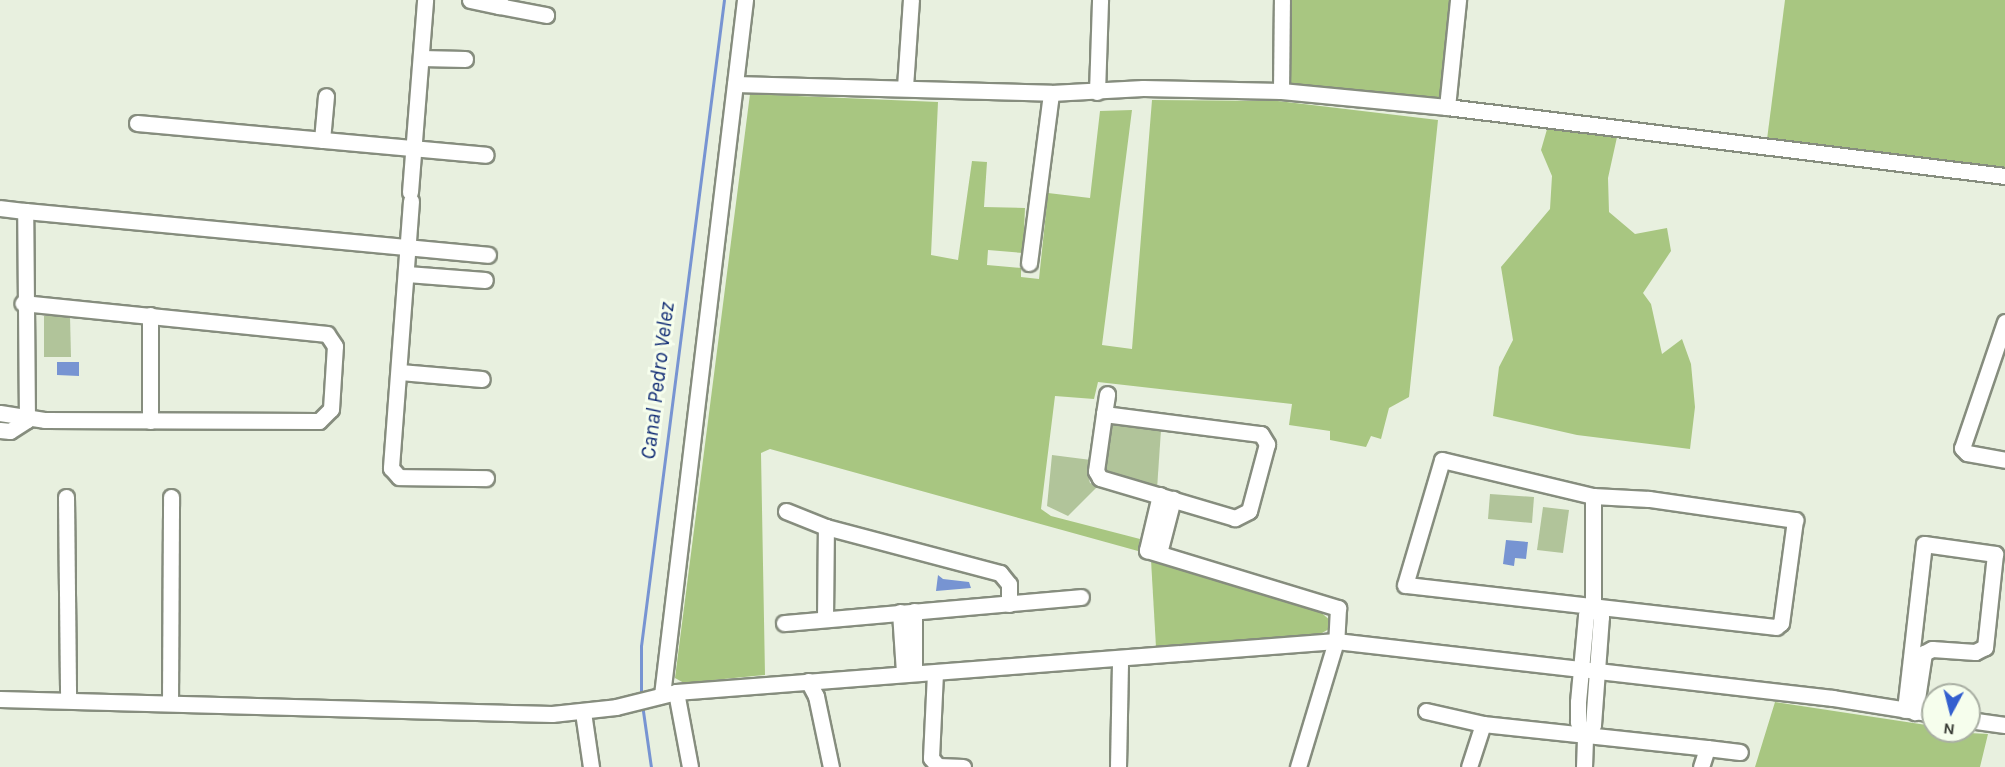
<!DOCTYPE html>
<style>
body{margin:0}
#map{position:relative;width:2005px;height:767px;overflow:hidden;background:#e8f0df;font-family:Karla,sans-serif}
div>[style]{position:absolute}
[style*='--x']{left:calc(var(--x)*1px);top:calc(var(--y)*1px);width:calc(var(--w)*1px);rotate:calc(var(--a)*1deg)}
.green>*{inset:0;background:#b1c49a}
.forest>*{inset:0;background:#a8c681}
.water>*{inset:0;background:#7794d2}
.stream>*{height:3px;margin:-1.5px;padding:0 1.5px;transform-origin:1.5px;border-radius:1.5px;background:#7794d2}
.roads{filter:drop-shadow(2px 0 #868d7e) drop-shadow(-2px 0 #868d7e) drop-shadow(0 2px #868d7e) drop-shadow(0 -2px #868d7e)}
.minor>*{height:15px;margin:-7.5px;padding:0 7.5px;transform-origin:7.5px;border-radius:7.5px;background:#fff}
span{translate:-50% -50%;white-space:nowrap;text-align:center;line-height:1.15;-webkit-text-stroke:6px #f6feed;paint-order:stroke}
.water-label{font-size:22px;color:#132e76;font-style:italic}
.north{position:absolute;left:1921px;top:683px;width:60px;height:60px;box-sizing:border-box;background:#f6feed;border:2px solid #a9afa3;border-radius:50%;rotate:187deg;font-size:16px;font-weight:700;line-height:24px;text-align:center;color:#363933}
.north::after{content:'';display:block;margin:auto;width:21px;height:27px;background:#335fcf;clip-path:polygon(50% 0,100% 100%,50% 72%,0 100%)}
</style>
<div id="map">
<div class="green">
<i style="clip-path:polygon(44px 316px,70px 316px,71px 357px,44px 357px)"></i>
<i style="clip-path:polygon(1110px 422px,1161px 430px,1157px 489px,1103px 470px)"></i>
<i style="clip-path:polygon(1052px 455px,1091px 460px,1088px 475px,1090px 483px,1098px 486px,1068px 516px,1047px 506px)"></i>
<i style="clip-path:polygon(1490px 494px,1534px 497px,1532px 523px,1488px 519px)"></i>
<i style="clip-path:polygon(1543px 507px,1569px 510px,1563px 553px,1537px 550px)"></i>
</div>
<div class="forest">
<i style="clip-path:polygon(1291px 0,1451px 0,1439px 100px,1289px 84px)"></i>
<i style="clip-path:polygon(1785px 0,2005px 0,2005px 176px,1766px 147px)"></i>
<i style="clip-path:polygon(750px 94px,938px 102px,931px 255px,958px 260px,972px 161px,987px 162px,984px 207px,1025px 208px,1023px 253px,988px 250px,987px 265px,1021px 268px,1021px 277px,1039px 279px,1048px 193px,1090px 198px,1100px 111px,1132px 110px,1102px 345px,1132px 349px,1152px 100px,1278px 101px,1438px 120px,1409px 397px,1389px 408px,1381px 439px,1371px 436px,1366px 447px,1330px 440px,1330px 431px,1289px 425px,1292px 404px,1098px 382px,1094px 399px,1055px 396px,1041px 509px,1051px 516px,1140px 539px,1138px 551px,770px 449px,761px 453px,765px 675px,684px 683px,675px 678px)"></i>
<i style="clip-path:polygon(1550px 119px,1619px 128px,1608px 178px,1609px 212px,1635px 234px,1667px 228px,1671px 251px,1643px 293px,1651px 304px,1662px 354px,1682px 339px,1691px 364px,1695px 407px,1690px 449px,1577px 435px,1493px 416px,1499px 367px,1513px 340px,1501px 267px,1550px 209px,1552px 176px,1541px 150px)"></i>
<i style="clip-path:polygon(1151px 560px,1318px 610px,1331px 621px,1329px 629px,1315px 637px,1156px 647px)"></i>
<i style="clip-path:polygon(1775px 702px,1933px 726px,1933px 731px,1988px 734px,1980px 767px,1755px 767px)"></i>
</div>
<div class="water">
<i style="clip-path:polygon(57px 362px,79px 362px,79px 376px,57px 375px)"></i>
<i style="clip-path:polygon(1506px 540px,1528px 542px,1526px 559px,1515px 558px,1514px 566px,1503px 564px)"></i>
<i style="clip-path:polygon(938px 575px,943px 579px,969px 582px,971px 588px,936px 591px)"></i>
</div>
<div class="stream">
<i style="--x:641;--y:695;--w:49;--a:-90"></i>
<i style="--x:641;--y:646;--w:651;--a:-82.68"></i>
<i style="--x:642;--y:704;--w:64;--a:81.9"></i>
</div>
<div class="roads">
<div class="minor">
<i style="--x:470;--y:0;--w:30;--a:12"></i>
<i style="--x:499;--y:6;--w:6;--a:-81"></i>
<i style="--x:499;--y:6;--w:48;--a:10.8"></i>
<i style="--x:421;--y:58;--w:44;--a:1.3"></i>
<i style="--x:735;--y:84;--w:316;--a:1.6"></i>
<i style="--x:1051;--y:93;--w:92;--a:-3.1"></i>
<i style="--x:1143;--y:88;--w:138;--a:1.2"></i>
<i style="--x:1281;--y:91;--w:91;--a:-89.4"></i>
<i style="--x:905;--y:87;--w:87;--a:-86.1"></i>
<i style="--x:1281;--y:91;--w:167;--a:5.5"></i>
<i style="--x:1447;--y:107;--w:562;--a:7.05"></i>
<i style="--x:1097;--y:92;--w:92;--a:-88.1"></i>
<i style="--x:1447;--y:107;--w:108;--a:-84.1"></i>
<i style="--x:137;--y:123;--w:350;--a:5.2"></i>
<i style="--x:322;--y:140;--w:44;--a:-84.8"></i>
<i style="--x:410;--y:192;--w:193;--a:-85.5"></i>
<i style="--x:411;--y:201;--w:268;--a:94.3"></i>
<i style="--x:391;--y:468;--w:12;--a:48"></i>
<i style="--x:399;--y:477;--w:87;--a:0.7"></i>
<i style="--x:0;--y:208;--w:25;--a:7"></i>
<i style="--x:1029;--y:263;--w:171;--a:-82.6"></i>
<i style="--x:407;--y:274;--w:78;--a:4.4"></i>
<i style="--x:150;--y:315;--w:106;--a:90"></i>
<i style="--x:2005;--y:322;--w:133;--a:108.8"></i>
<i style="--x:1962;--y:448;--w:7;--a:45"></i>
<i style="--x:1967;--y:453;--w:39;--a:10"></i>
<i style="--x:400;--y:372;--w:82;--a:4.9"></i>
<i style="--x:0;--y:413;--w:46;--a:8.8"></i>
<i style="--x:45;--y:420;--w:274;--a:0.2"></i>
<i style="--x:319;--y:421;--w:17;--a:-45"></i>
<i style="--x:331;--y:409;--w:63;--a:-86.4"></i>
<i style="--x:335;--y:346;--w:14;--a:-124"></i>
<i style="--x:327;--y:334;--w:306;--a:-174.2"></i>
<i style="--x:1104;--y:414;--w:158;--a:7.3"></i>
<i style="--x:1261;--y:434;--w:12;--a:59"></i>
<i style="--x:1267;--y:444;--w:69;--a:105"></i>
<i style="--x:1249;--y:511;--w:16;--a:153"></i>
<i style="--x:1235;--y:518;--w:141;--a:-163.5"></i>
<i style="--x:1100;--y:478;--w:8;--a:-120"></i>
<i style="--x:1096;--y:471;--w:58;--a:-82"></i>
<i style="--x:1104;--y:414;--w:20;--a:-81"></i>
<i style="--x:27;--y:420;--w:209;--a:-90.5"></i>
<i style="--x:25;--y:211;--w:465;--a:5.4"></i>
<i style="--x:0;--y:430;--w:10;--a:6"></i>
<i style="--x:10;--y:431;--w:20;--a:-33"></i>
<i style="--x:1442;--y:460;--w:155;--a:13.4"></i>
<i style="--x:1593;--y:496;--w:56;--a:3.1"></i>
<i style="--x:1649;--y:499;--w:148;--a:8.2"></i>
<i style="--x:1795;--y:520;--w:104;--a:97.7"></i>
<i style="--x:1781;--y:623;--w:6;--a:141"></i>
<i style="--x:1776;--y:627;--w:373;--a:-173.5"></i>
<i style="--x:1405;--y:585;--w:130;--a:-73.5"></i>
<i style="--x:1160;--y:495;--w:57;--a:103.3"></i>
<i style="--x:1147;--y:550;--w:200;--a:16.9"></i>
<i style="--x:1338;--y:608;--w:33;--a:93"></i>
<i style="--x:1336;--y:641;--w:132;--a:106.8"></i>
<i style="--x:66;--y:497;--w:203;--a:89.4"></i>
<i style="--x:786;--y:511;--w:43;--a:21.8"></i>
<i style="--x:826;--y:527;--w:180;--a:14.8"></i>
<i style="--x:1000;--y:573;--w:14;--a:51"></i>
<i style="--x:1009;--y:584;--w:20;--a:90"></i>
<i style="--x:1159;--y:553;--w:56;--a:-75.5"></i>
<i style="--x:914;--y:611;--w:62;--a:90"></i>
<i style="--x:900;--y:612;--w:61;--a:86.2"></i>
<i style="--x:825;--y:618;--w:91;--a:-89.4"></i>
<i style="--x:784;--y:623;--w:298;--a:-5"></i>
<i style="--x:935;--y:673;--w:85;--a:92.7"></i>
<i style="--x:931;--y:758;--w:11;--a:49"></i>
<i style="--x:938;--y:766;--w:25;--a:2"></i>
<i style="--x:808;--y:681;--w:17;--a:62"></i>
<i style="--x:816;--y:696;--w:73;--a:78.1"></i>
<i style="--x:676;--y:692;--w:76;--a:79.4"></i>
<i style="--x:662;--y:695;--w:700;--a:-83.19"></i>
<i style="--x:0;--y:699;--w:552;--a:1.56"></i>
<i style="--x:552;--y:714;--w:64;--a:-6.2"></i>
<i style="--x:616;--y:707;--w:62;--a:-14"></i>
<i style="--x:676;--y:692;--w:662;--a:-4.42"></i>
<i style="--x:1336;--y:641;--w:500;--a:6.54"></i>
<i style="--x:1833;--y:698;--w:101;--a:9.1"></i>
<i style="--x:170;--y:703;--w:206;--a:-89.7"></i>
<i style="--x:1905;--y:710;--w:167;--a:-83.5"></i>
<i style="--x:1924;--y:544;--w:72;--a:8"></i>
<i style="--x:1995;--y:554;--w:94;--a:96.1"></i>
<i style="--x:1985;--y:647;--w:11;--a:153"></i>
<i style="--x:1975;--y:652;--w:43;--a:-176"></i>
<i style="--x:1932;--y:649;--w:9;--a:153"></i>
<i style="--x:1924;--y:653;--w:60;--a:98.7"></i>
<i style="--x:1426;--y:711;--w:58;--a:12.8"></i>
<i style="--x:1483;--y:724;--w:45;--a:108"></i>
<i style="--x:583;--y:712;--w:56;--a:81.7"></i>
<i style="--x:1969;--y:720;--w:36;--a:8"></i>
<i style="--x:1483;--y:724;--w:225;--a:6.1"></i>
<i style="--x:1585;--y:737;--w:14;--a:-56"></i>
<i style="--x:1593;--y:725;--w:108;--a:-85.8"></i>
<i style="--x:1601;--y:617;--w:14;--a:-124"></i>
<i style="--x:1593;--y:605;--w:109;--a:-90"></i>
<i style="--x:1118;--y:767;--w:108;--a:-88.9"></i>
<i style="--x:1584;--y:767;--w:30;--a:-88"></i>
<i style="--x:1585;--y:737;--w:17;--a:-115"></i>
<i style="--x:1578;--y:722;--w:20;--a:-90"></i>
<i style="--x:1578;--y:702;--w:87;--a:-84.7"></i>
<i style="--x:1586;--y:615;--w:12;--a:-55"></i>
<i style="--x:1701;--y:767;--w:20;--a:-72"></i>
<i style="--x:1707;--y:748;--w:33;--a:7"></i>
</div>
</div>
<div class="water-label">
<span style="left:658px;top:381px;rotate:-83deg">Canal Pedro Velez</span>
</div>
<div class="north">N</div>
</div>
